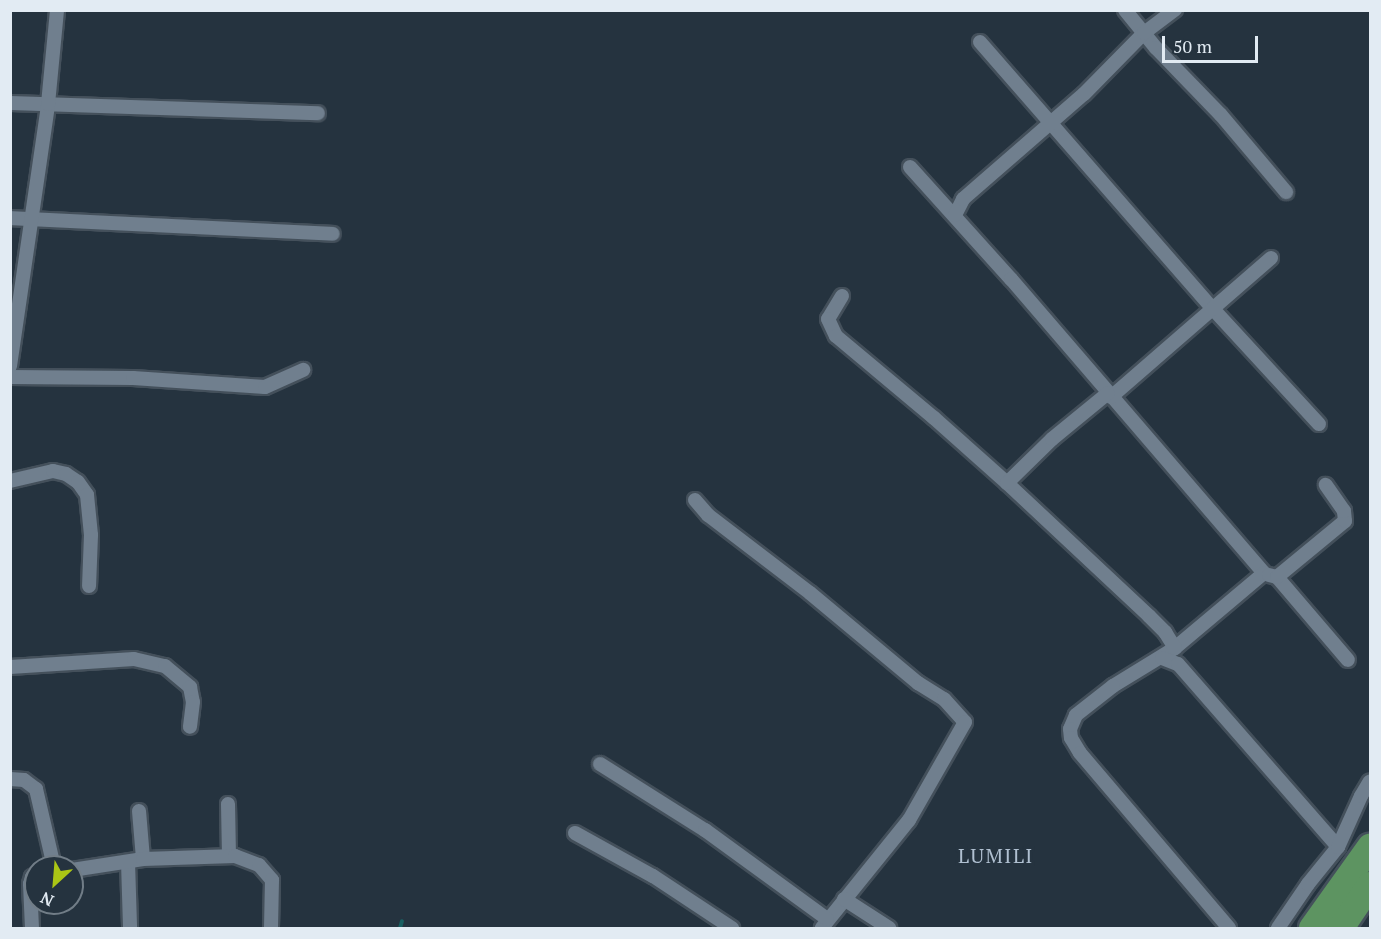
<!DOCTYPE html>
<style>
body{margin:0}
#map{position:relative;width:1381px;height:939px;overflow:hidden;background:#25333f;font-family:"PT Serif",serif}
div>[style]{position:absolute}
[style*='--x']{left:calc(var(--x)*1px);top:calc(var(--y)*1px);width:calc(var(--w)*1px);rotate:calc(var(--a)*1deg)}
.stream>*{height:4px;margin:-2px;padding:0 2px;transform-origin:2px;border-radius:2px;background:#195f61}
.roads{filter:drop-shadow(2px 0 #44505b) drop-shadow(-2px 0 #44505b) drop-shadow(0 2px #44505b) drop-shadow(0 -2px #44505b)}
.street>*{height:14px;margin:-7px;padding:0 7px;transform-origin:7px;border-radius:7px;background:#707f8e}
.highway>*{height:26px;margin:-13px;padding:0 13px;transform-origin:13px;border-radius:13px;background:#5d9461}
span{translate:-50% -50%;white-space:nowrap;text-align:center;line-height:1.15;-webkit-text-stroke:6px #25333f;paint-order:stroke}
.quarter-label{font-size:20px;color:#b0c0d1;letter-spacing:1.5px}
.frame{position:absolute;inset:0;border:12px solid #e2ebf3;pointer-events:none}
.north{position:absolute;left:24px;top:855px;width:60px;height:60px;box-sizing:border-box;background:#25333f;border:2px solid #717d87;border-radius:50%;rotate:206deg;font-size:16px;font-weight:700;line-height:24px;text-align:center;color:#e2ebf3}
.north::after{content:'';display:block;margin:auto;width:21px;height:27px;background:#abc615;clip-path:polygon(50% 0,100% 100%,50% 72%,0 100%)}
.scale{position:absolute;left:1162px;top:36px;width:96px;height:27px;box-sizing:border-box;border:3px solid #e2ebf3;border-top:0;padding-left:8px;font-size:18px;line-height:21px;white-space:nowrap;color:#e2ebf3;-webkit-text-stroke:4px #25333f;paint-order:stroke}
</style>
<div id="map">
<div class="stream">
<i style="--x:400;--y:928;--w:7;--a:-74"></i>
</div>
<div class="roads">
<div class="street">
<i style="--x:1125;--y:10;--w:49;--a:50.8"></i>
<i style="--x:1156;--y:48;--w:93;--a:45.9"></i>
<i style="--x:1221;--y:115;--w:101;--a:49.8"></i>
<i style="--x:980;--y:42;--w:356;--a:48.9"></i>
<i style="--x:1214;--y:310;--w:155;--a:47.4"></i>
<i style="--x:10;--y:103;--w:308;--a:1.9"></i>
<i style="--x:910;--y:167;--w:151;--a:48"></i>
<i style="--x:1011;--y:279;--w:388;--a:49.3"></i>
<i style="--x:1264;--y:573;--w:116;--a:139.9"></i>
<i style="--x:1175;--y:648;--w:73;--a:148.5"></i>
<i style="--x:1113;--y:686;--w:47;--a:141.9"></i>
<i style="--x:1076;--y:715;--w:15;--a:113"></i>
<i style="--x:1070;--y:729;--w:9;--a:84"></i>
<i style="--x:1071;--y:738;--w:17;--a:59"></i>
<i style="--x:1080;--y:753;--w:230;--a:49.6"></i>
<i style="--x:955;--y:215;--w:18;--a:-63"></i>
<i style="--x:963;--y:199;--w:160;--a:-41"></i>
<i style="--x:1084;--y:94;--w:86;--a:-45.5"></i>
<i style="--x:1144;--y:33;--w:39;--a:-37"></i>
<i style="--x:10;--y:218;--w:323;--a:2.8"></i>
<i style="--x:842;--y:296;--w:27;--a:121"></i>
<i style="--x:828;--y:319;--w:19;--a:65"></i>
<i style="--x:836;--y:336;--w:128;--a:39.9"></i>
<i style="--x:934;--y:418;--w:98;--a:41.7"></i>
<i style="--x:1007;--y:483;--w:195;--a:43.1"></i>
<i style="--x:1149;--y:616;--w:23;--a:45"></i>
<i style="--x:1165;--y:632;--w:19;--a:58"></i>
<i style="--x:10;--y:366;--w:265;--a:-81.7"></i>
<i style="--x:48;--y:104;--w:94;--a:-84.5"></i>
<i style="--x:10;--y:377;--w:123;--a:0.5"></i>
<i style="--x:133;--y:378;--w:132;--a:3.9"></i>
<i style="--x:265;--y:387;--w:42;--a:-24.1"></i>
<i style="--x:1111;--y:397;--w:212;--a:-41"></i>
<i style="--x:10;--y:481;--w:44;--a:-13.1"></i>
<i style="--x:53;--y:471;--w:13;--a:13"></i>
<i style="--x:66;--y:474;--w:14;--a:34"></i>
<i style="--x:78;--y:482;--w:16;--a:55"></i>
<i style="--x:87;--y:495;--w:40;--a:84.3"></i>
<i style="--x:91;--y:535;--w:51;--a:92.2"></i>
<i style="--x:1007;--y:483;--w:63;--a:-44.4"></i>
<i style="--x:1052;--y:439;--w:72;--a:-39.4"></i>
<i style="--x:695;--y:500;--w:20;--a:49"></i>
<i style="--x:708;--y:515;--w:128;--a:37.4"></i>
<i style="--x:810;--y:593;--w:141;--a:39.8"></i>
<i style="--x:918;--y:683;--w:31;--a:32"></i>
<i style="--x:944;--y:699;--w:31;--a:48"></i>
<i style="--x:965;--y:722;--w:113;--a:119.7"></i>
<i style="--x:909;--y:820;--w:139;--a:128.9"></i>
<i style="--x:1269;--y:575;--w:8;--a:14"></i>
<i style="--x:1277;--y:577;--w:109;--a:49.5"></i>
<i style="--x:1277;--y:577;--w:88;--a:-39.5"></i>
<i style="--x:1345;--y:521;--w:10;--a:-96"></i>
<i style="--x:1344;--y:511;--w:32;--a:-125"></i>
<i style="--x:1162;--y:658;--w:17;--a:21"></i>
<i style="--x:1178;--y:664;--w:243;--a:48.8"></i>
<i style="--x:10;--y:667;--w:124;--a:-3.7"></i>
<i style="--x:134;--y:659;--w:32;--a:13"></i>
<i style="--x:165;--y:666;--w:33;--a:40"></i>
<i style="--x:190;--y:687;--w:15;--a:79"></i>
<i style="--x:193;--y:702;--w:25;--a:97"></i>
<i style="--x:600;--y:764;--w:124;--a:32.2"></i>
<i style="--x:705;--y:830;--w:151;--a:36.1"></i>
<i style="--x:10;--y:779;--w:14;--a:4"></i>
<i style="--x:24;--y:780;--w:15;--a:37"></i>
<i style="--x:36;--y:789;--w:80;--a:77"></i>
<i style="--x:228;--y:804;--w:51;--a:88.9"></i>
<i style="--x:139;--y:811;--w:48;--a:85.2"></i>
<i style="--x:575;--y:833;--w:89;--a:28.9"></i>
<i style="--x:653;--y:876;--w:95;--a:33.4"></i>
<i style="--x:128;--y:862;--w:65;--a:88.2"></i>
<i style="--x:72;--y:870;--w:72;--a:-8.8"></i>
<i style="--x:143;--y:859;--w:92;--a:-1.9"></i>
<i style="--x:235;--y:856;--w:26;--a:21"></i>
<i style="--x:259;--y:865;--w:20;--a:49"></i>
<i style="--x:272;--y:880;--w:48;--a:91.2"></i>
<i style="--x:844;--y:899;--w:54;--a:32.8"></i>
<i style="--x:32;--y:928;--w:44;--a:-92.6"></i>
<i style="--x:30;--y:884;--w:7;--a:-74"></i>
<i style="--x:32;--y:877;--w:4;--a:-27"></i>
<i style="--x:1278;--y:928;--w:53;--a:-55.7"></i>
<i style="--x:1308;--y:884;--w:48;--a:-51"></i>
<i style="--x:1338;--y:847;--w:56;--a:-65.7"></i>
<i style="--x:1361;--y:796;--w:17;--a:-59"></i>
</div>
<div class="highway">
<i style="--x:1312;--y:928;--w:100;--a:-54.4"></i>
<i style="--x:1341;--y:928;--w:52;--a:-56"></i>
</div>
</div>
<div class="quarter-label">
<span style="left:996px;top:855px">LUMILI</span>
</div>
<div class="frame"></div>
<div class="north">N</div>
<div class="scale">50 m</div>
</div>
